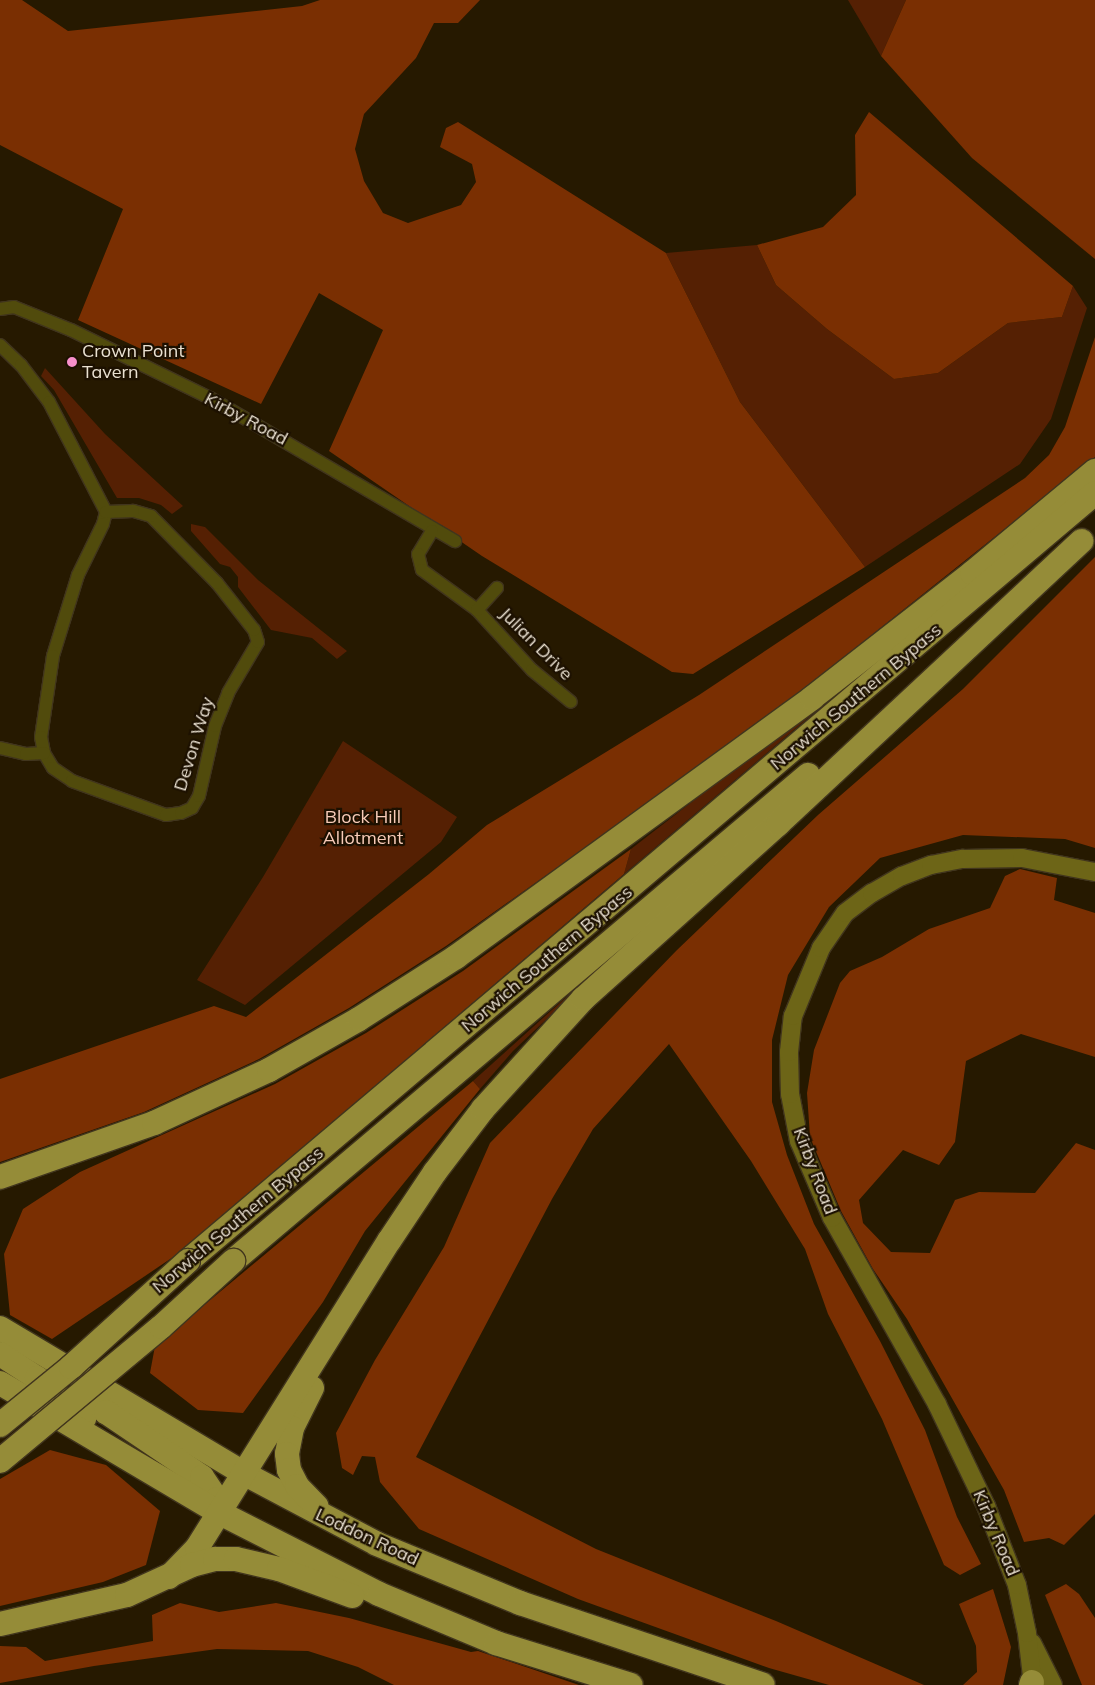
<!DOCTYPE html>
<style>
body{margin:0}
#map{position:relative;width:1095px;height:1685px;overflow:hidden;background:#261900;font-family:Mulish,sans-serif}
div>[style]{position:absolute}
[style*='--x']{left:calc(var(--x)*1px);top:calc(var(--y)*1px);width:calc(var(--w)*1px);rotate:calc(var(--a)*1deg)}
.green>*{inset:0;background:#552003}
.forest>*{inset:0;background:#7a2f02}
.roads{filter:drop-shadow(1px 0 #41351d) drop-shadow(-1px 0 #41351d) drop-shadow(0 1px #41351d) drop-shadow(0 -1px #41351d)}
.street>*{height:12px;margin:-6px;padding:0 6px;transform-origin:6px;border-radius:6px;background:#514b0c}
.secondary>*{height:18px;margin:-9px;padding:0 9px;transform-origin:9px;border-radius:9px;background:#6d6517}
.highway>*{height:24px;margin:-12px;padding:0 12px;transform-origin:12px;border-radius:12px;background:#958c38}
.bridges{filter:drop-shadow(1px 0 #41351d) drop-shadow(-1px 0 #41351d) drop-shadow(0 1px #41351d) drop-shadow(0 -1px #41351d)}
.highway-bridge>*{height:24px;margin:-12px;padding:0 12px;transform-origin:12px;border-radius:12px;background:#958c38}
.dots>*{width:14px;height:14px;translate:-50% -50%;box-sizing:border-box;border:2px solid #1c1000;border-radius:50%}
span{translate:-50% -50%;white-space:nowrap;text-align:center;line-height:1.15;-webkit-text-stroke:4.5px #1c1000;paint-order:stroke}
.poi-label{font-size:18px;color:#eae1d1}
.left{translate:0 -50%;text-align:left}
.street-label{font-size:18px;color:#eae1d1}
.park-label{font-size:18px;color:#f8cbb7}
</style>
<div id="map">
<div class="green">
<i style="clip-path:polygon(848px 0,906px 0,881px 56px)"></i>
<i style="clip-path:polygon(757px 245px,776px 285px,827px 329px,894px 379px,938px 373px,1008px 323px,1062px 317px,1073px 286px,1087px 308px,1051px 419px,1020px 464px,865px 567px,740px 402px,666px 253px)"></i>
<i style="clip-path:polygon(45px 368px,105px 434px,183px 506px,172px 514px,161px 505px,139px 498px,117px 498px,54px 390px,41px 376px)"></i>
<i style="clip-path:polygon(191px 524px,205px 527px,258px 580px,347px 651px,337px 659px,312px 638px,271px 630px,238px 587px,238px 577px,230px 567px,220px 564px,191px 531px)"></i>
<i style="clip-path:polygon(817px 705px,820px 708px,624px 874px,631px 849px)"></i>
<i style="clip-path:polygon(343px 741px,457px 817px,441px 842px,245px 1005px,197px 980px,263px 877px)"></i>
<i style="clip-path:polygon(573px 991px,575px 992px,513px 1051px,480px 1089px,473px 1081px)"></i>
</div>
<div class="forest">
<i style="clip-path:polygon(0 0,22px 0,68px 31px,302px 6px,320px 0,480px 0,458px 23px,434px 23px,416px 58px,364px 114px,355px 149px,364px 181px,383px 213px,408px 223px,461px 205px,476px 182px,472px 164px,440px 147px,446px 128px,458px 122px,666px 253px,740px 402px,865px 567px,693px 674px,672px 672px,482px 556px,329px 451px,383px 330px,319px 293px,261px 404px,78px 320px,123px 209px,0 145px)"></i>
<i style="clip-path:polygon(906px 0,1095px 0,1095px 259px,972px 158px,881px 56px)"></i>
<i style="clip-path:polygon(869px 112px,1073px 286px,1062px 317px,1008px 323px,938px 373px,894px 379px,827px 329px,776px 285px,757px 245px,823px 227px,856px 195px,855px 135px)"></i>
<i style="clip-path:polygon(1095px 337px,1095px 457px,755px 728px,446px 946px,349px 1008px,259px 1059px,144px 1112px,0 1162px,0 1079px,214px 1006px,246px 1017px,429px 874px,487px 825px,699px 695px,1025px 478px,1049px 455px,1065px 427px)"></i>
<i style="clip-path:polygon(1095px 557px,1095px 848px,1065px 839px,963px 835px,880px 858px,829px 907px,788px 975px,772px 1040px,772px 1102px,787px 1155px,814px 1224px,880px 1341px,925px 1430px,957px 1517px,981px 1564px,960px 1575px,944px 1565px,882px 1419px,828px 1314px,805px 1249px,751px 1161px,669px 1044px,593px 1129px,552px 1199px,416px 1457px,596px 1549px,776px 1621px,924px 1685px,829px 1685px,769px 1668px,578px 1599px,419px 1529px,380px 1482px,375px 1457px,362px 1456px,353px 1475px,342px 1468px,336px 1433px,375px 1360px,444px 1247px,490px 1143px,677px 950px,818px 815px,963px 689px)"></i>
<i style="clip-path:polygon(631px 849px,624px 874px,179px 1253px,52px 1339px,10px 1315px,4px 1254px,23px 1209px,80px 1172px,275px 1084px,366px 1033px,463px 971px)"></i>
<i style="clip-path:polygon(1020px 869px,1057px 878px,1054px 900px,1095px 913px,1095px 1057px,1021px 1034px,966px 1061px,955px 1142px,939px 1165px,903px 1150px,859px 1200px,863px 1223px,891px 1252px,930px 1253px,955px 1200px,979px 1192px,1035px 1193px,1076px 1143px,1095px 1150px,1095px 1514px,1064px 1545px,1049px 1538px,1024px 1542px,1004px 1490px,907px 1319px,873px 1269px,841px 1211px,810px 1137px,807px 1093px,814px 1050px,840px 983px,850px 971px,882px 957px,929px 929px,990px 908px,1005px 876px)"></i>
<i style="clip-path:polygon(473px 1081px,480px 1089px,365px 1231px,323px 1302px,243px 1413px,198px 1410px,150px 1373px,155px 1346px)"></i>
<i style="clip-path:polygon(50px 1450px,106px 1465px,160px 1511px,146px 1565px,103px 1582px,0 1606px,0 1479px)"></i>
<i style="clip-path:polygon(1066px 1584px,1079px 1594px,1095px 1618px,1095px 1685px,1082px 1685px,1045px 1595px)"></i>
<i style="clip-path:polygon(993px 1589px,1011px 1647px,1003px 1685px,963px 1685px,977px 1672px,976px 1646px,959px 1604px)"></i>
<i style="clip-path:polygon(180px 1603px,219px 1612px,276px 1603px,349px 1618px,471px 1652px,478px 1651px,579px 1685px,394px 1685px,358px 1667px,308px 1651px,217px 1649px,94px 1666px,0 1683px,0 1646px,26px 1647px,45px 1661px,153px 1641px,152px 1615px)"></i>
</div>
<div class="roads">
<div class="street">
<i style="--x:0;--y:309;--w:14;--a:-8"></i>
<i style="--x:14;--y:307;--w:61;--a:22"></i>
<i style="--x:71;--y:330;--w:155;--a:26.1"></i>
<i style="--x:210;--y:398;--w:284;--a:30.3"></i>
<i style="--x:0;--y:345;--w:29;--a:44"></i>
<i style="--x:21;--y:365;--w:46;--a:52.9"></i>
<i style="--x:49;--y:402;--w:124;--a:62.6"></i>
<i style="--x:106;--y:512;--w:12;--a:104"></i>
<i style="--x:103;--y:524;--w:57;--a:116.1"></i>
<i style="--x:78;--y:575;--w:85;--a:107.2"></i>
<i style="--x:53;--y:656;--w:82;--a:98.4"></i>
<i style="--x:41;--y:737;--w:16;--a:79"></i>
<i style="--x:44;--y:753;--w:17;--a:59"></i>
<i style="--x:53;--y:768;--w:23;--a:34"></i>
<i style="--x:72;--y:781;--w:100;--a:19.9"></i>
<i style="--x:166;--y:815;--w:15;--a:-8"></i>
<i style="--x:181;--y:813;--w:12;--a:-24"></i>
<i style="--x:192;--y:808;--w:14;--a:-60"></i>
<i style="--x:199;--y:796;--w:72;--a:-77.1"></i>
<i style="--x:215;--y:726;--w:35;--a:-68"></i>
<i style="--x:228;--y:693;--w:59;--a:-59.5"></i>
<i style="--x:258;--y:642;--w:13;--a:-108"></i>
<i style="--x:254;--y:630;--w:60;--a:-128.2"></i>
<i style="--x:217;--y:583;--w:94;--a:-134.6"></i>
<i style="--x:151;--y:516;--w:19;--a:-164"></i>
<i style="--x:133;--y:511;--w:27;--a:178"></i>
<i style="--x:432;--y:531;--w:27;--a:121"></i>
<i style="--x:418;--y:554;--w:16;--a:76"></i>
<i style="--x:422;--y:570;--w:68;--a:36"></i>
<i style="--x:477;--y:610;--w:81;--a:47.5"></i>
<i style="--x:532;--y:670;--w:50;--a:39.4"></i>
<i style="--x:477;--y:610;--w:30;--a:-48"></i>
<i style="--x:0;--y:748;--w:27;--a:13"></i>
<i style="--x:26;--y:754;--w:18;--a:-3"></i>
</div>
<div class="secondary">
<i style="--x:1032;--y:1643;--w:47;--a:63.4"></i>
<i style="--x:1033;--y:1685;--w:52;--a:-96.6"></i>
<i style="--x:1027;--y:1633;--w:49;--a:-101.8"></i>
<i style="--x:1017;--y:1585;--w:85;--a:-111.4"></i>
<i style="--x:986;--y:1506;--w:113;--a:-115.7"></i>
<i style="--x:937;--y:1404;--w:214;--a:-119.4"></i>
<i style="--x:832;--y:1218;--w:84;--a:-113.2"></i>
<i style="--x:799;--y:1141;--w:48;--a:-100.8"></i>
<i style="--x:790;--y:1094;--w:42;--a:-91.4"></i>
<i style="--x:789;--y:1052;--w:36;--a:-84"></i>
<i style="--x:793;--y:1016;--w:74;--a:-67.6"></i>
<i style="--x:821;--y:948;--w:42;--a:-55.6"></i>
<i style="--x:845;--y:913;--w:34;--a:-37"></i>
<i style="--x:872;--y:893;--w:34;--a:-30"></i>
<i style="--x:902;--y:876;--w:31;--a:-21"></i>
<i style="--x:931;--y:865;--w:33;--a:-11"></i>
<i style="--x:963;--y:859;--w:59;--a:-1"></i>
<i style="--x:1022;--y:858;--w:74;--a:10.9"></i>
</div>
<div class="highway">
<i style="--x:0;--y:1177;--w:163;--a:-19.3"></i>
<i style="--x:154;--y:1123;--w:127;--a:-24.7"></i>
<i style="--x:269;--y:1070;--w:103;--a:-29.5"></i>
<i style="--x:359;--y:1019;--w:115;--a:-32.6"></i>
<i style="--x:456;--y:957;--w:440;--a:-36"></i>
<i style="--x:812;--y:698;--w:203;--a:-38"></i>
<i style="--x:972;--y:573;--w:160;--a:-39.7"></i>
<i style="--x:188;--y:1261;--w:1188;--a:-40.26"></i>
<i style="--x:233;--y:1261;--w:753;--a:-40.21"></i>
<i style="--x:0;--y:1328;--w:285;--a:30.8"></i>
<i style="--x:245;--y:1474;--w:149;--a:27.9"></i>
<i style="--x:377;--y:1544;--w:155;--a:22.4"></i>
<i style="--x:520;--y:1603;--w:256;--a:18.6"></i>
<i style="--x:0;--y:1354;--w:44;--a:33"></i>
<i style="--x:37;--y:1378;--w:62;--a:40.4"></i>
<i style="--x:83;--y:1382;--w:38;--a:53"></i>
<i style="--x:106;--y:1412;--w:116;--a:34.1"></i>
<i style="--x:202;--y:1477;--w:27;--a:56"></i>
<i style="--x:217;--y:1499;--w:14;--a:78"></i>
<i style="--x:0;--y:1383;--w:256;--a:30.6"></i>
<i style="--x:220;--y:1513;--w:178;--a:27"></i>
<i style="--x:379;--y:1594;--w:127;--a:22.7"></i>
<i style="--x:496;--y:1643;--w:141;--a:17.3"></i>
<i style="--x:312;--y:1388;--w:45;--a:116.6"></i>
<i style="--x:292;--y:1428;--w:26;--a:101"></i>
<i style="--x:287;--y:1454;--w:16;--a:83"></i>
<i style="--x:289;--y:1470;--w:18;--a:63"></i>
<i style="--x:297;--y:1486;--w:28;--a:46"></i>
<i style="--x:169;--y:1577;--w:40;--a:-46"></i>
<i style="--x:197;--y:1548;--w:362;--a:-58"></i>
<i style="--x:389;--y:1241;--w:83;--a:-56.3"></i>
<i style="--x:435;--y:1172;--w:79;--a:-52.7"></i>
<i style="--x:483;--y:1109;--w:149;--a:-47.7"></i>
<i style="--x:583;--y:999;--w:262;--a:-41.9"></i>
<i style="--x:778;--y:824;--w:415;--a:-43"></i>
<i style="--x:0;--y:1624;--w:130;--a:-12.9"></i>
<i style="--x:127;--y:1595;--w:72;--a:-24.8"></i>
<i style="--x:192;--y:1565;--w:24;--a:-15"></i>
<i style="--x:215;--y:1559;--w:21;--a:0"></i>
<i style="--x:236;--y:1559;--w:44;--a:13.1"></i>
<i style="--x:279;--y:1569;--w:78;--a:20.3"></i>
<i style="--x:1031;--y:1685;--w:3;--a:-72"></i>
</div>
</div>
<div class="bridges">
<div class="highway-bridge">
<i style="--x:0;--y:1425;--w:92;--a:-39.2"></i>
<i style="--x:71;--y:1367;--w:158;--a:-42.2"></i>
<i style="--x:0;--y:1461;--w:209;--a:-39.8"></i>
<i style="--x:161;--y:1327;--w:98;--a:-42.5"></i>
</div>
</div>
<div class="dots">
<i style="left:72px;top:362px;background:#f890cb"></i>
</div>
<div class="poi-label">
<span class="left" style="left:82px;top:362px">Crown Point<br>Tavern</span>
</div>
<div class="street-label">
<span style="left:246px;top:419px;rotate:28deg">Kirby Road</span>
<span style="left:536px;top:644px;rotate:45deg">Julian Drive</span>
<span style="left:856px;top:697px;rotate:-40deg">Norwich Southern Bypass</span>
<span style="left:194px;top:744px;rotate:-73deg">Devon Way</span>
<span style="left:547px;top:959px;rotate:-40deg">Norwich Southern Bypass</span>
<span style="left:815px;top:1171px;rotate:69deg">Kirby Road</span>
<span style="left:238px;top:1220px;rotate:-40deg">Norwich Southern Bypass</span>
<span style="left:996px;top:1533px;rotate:67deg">Kirby Road</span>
<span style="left:367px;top:1537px;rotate:25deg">Loddon Road</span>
</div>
<div class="park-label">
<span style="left:363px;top:828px">Block Hill<br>Allotment</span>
</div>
</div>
